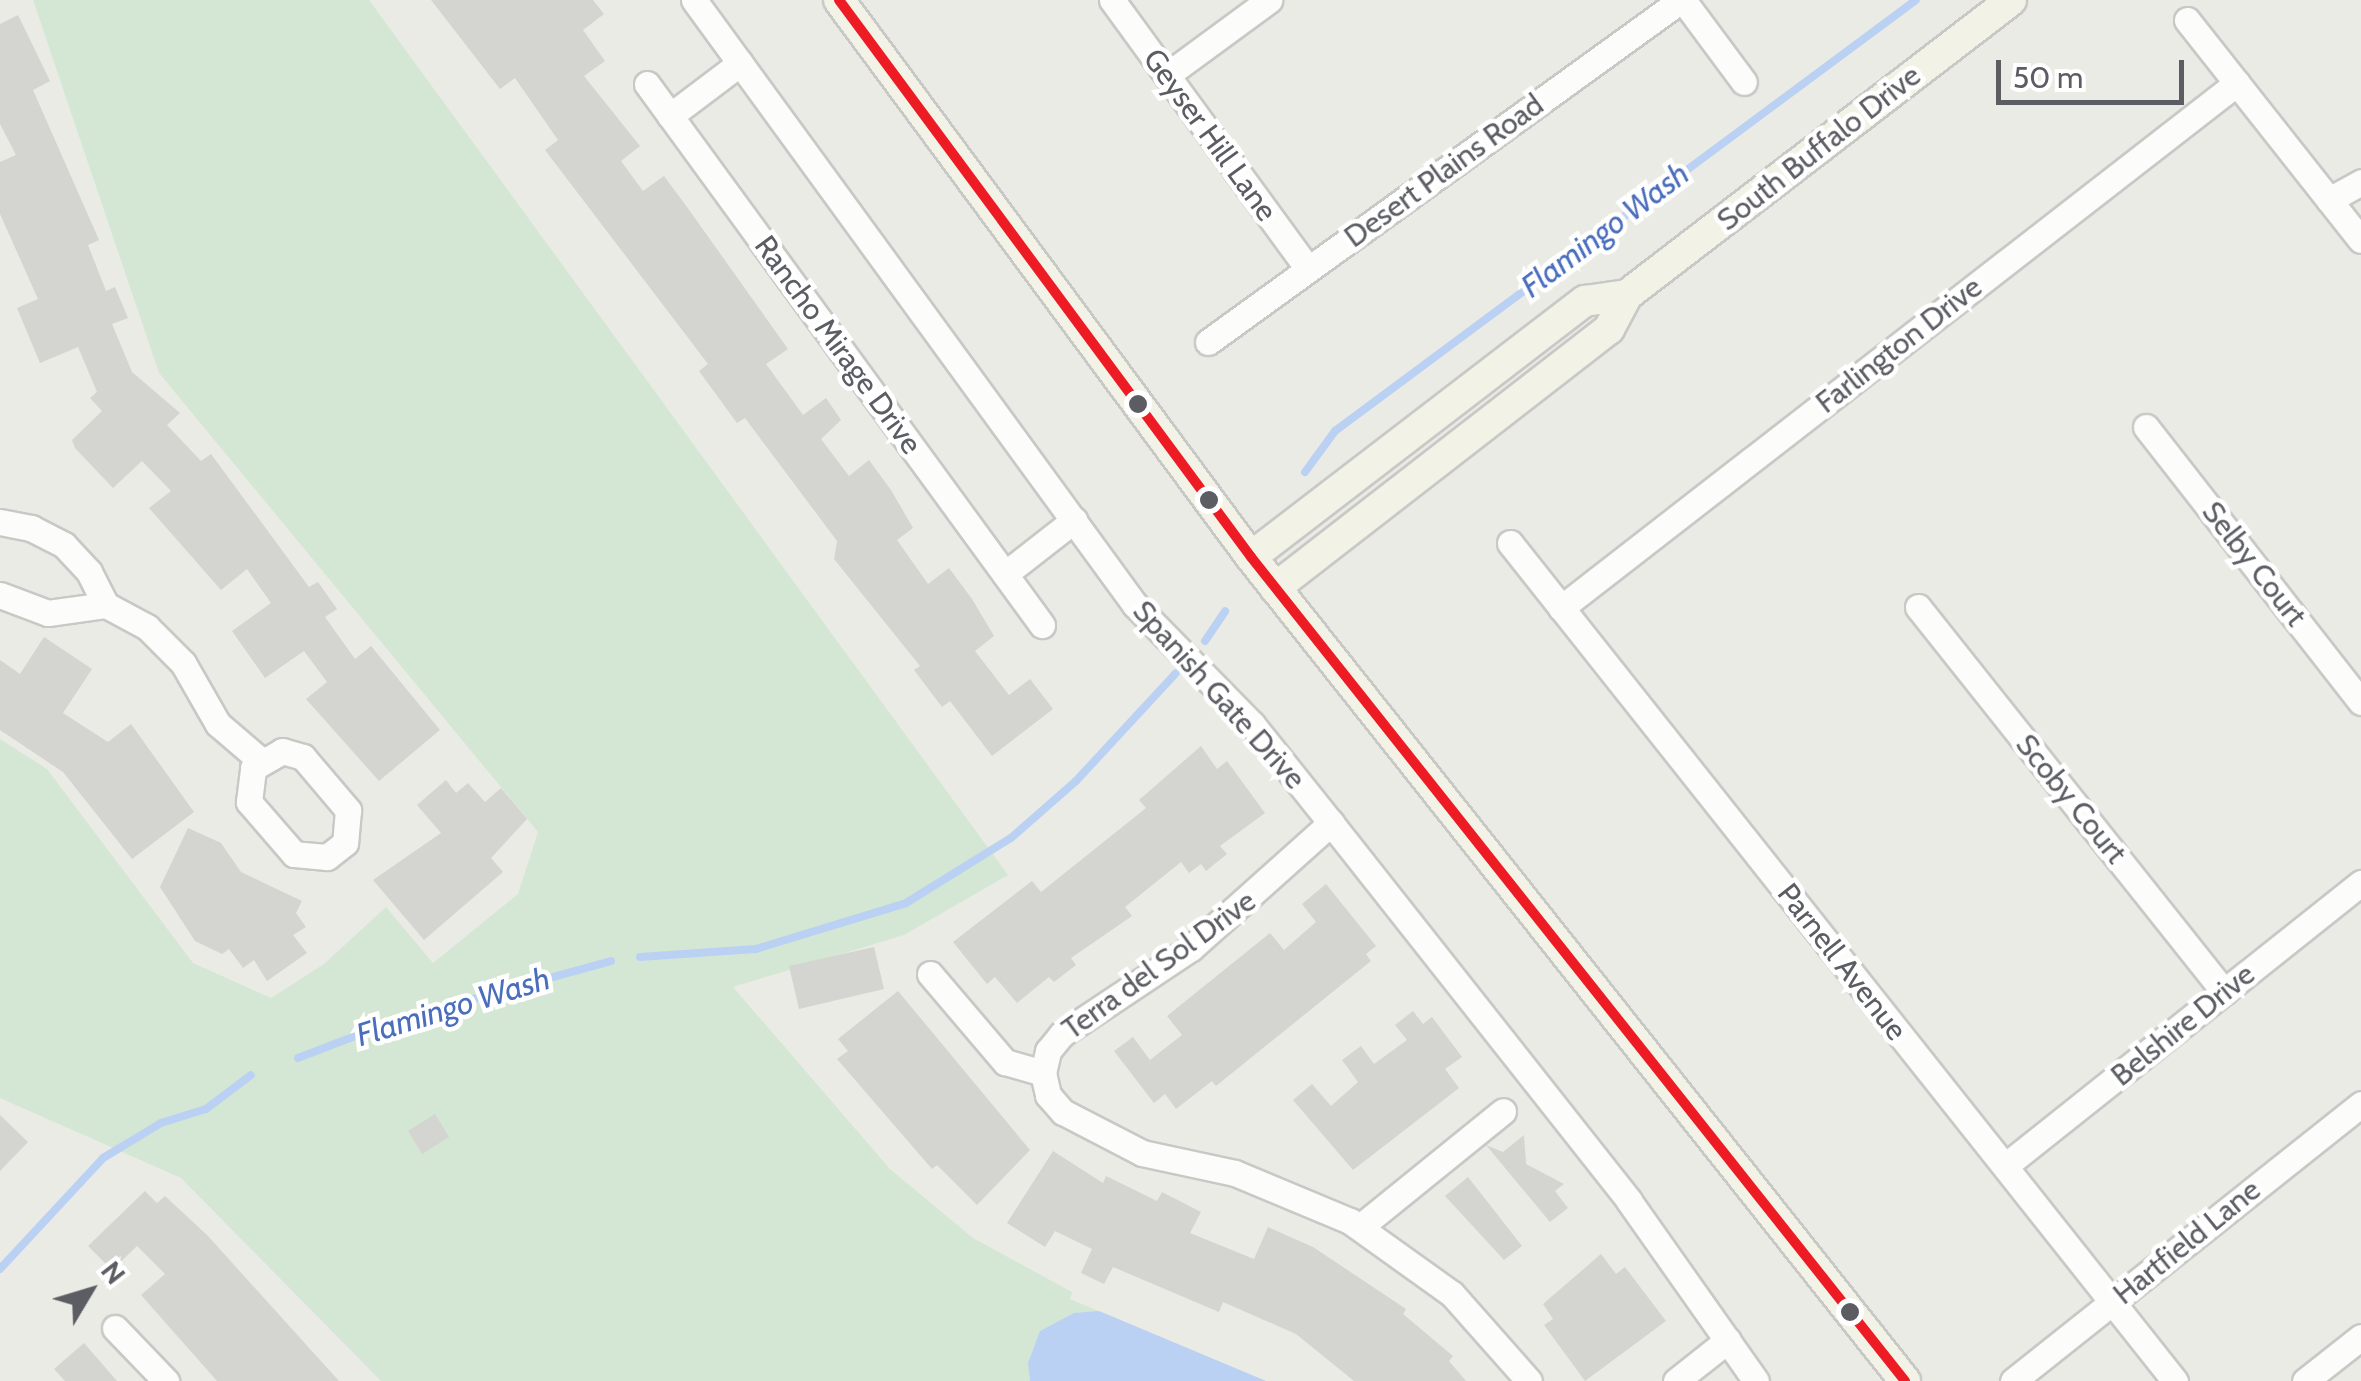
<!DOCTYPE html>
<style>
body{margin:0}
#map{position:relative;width:2361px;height:1381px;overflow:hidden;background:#ebebe5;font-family:Cabin,sans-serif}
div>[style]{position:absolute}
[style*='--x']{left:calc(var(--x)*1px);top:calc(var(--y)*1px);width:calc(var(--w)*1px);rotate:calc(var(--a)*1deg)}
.green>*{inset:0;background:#d4e7d4}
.water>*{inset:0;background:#bbd1f4}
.stream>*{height:8px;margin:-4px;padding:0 4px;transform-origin:4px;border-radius:4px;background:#bbd1f4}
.building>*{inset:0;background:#d4d4d0}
.roads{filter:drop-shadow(2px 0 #c8c9c7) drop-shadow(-2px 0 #c8c9c7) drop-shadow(0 2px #c8c9c7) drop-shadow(0 -2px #c8c9c7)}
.minor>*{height:25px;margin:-12.5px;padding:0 12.5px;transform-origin:12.5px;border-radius:12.5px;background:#fcfcfb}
.major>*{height:30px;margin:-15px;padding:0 15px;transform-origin:15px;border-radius:15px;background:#f2f2e7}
.bus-1>*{height:10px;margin:-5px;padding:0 5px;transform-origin:5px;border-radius:5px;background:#ed1b24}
.dots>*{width:28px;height:28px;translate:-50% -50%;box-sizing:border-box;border:5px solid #fff;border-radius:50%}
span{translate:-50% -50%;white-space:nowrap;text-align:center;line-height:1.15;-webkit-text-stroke:9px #fff;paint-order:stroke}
.street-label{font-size:30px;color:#5b5d63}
.water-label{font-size:32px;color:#4a6dbc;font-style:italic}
.north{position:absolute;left:40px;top:1241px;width:100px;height:100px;-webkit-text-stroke:8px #fff;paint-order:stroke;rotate:52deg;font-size:28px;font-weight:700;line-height:40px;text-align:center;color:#5b5d63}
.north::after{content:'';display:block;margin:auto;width:35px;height:45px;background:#5b5d63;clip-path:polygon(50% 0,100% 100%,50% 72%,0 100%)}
.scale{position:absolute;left:1996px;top:60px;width:188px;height:45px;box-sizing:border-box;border:5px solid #5b5d63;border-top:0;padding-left:12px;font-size:30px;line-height:35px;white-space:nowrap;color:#5b5d63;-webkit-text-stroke:8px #fff;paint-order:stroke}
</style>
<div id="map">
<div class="green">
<i style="clip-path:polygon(33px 0,369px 0,1008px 875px,904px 935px,733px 987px,890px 1169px,973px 1238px,1072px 1292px,1070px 1299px,1266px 1381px,381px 1381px,181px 1178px,0 1098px,0 739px,47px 769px,193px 963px,271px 998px,324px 964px,386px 907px,433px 963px,518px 894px,538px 832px,159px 373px)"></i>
</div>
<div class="water">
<i style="clip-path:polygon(1099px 1311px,1266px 1381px,1030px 1381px,1028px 1363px,1040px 1331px,1074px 1313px)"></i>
</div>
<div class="stream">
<i style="--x:1305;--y:472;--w:51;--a:-53.8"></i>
<i style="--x:1335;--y:431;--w:723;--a:-36.57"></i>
<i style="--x:1205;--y:641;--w:36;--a:-56"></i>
<i style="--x:640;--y:957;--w:116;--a:-3.9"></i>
<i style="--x:756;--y:949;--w:157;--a:-17"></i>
<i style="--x:906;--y:903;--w:123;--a:-31.8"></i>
<i style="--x:1011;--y:838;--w:86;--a:-41.2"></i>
<i style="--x:1076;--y:781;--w:147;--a:-47.2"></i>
<i style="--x:298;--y:1058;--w:106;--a:-21"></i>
<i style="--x:397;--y:1020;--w:222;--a:-15.4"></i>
<i style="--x:0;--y:1269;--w:151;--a:-47.1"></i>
<i style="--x:103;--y:1158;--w:68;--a:-31.1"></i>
<i style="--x:161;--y:1123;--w:47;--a:-17.3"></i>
<i style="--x:206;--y:1109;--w:56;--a:-37.1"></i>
</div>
<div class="building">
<i style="clip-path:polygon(431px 0,593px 0,604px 14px,583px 30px,605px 61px,584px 76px,640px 146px,621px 161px,643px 191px,664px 176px,687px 207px,788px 349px,766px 364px,803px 415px,826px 398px,841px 420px,821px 439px,849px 476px,869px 460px,891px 490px,913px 528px,897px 540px,928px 584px,949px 568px,972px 599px,994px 636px,975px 651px,1009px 695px,1030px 679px,1053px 709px,992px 756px,950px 701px,942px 707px,914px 670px,920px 666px,834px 559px,837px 541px,745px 418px,737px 423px,699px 371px,708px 364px,545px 150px,558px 140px,515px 78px,500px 89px)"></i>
<i style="clip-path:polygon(18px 15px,50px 81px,33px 90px,99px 240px,88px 245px,106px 291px,115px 287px,128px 318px,112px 324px,132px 372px,180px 413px,167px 425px,201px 461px,211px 454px,309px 587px,318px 582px,337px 609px,325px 617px,355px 659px,371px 646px,440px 730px,379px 781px,306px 699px,327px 682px,304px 651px,265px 678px,232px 631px,271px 603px,247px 569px,221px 590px,149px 508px,171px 491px,142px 461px,113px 488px,75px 448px,72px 440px,102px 411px,90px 398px,97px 392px,78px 347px,40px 363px,17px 308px,38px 299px,0 214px,0 162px,16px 155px,0 124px,0 24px)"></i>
<i style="clip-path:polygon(44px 637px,92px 669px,63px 713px,108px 742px,131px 724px,194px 812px,132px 859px,63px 772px,0 730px,0 660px,20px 674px)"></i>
<i style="clip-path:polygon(1201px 746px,1217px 769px,1227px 761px,1265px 813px,1220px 846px,1227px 854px,1206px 871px,1201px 864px,1189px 873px,1181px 862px,1125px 907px,1132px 916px,1071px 958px,1076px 965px,1054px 982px,1049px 977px,1017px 1003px,995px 977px,987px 984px,953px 942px,1032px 881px,1041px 892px,1146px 808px,1139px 800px)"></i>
<i style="clip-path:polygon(446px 780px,456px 793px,468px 783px,485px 802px,501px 788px,527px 819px,491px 858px,503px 872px,424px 940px,373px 880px,441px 833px,417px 805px)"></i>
<i style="clip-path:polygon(188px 828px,221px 843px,241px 872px,302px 901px,296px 913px,306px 927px,293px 935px,307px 953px,267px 981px,254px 960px,243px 968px,229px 949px,222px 954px,195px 941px,160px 887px)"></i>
<i style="clip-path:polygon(1326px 884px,1376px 946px,1366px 954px,1371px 961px,1216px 1086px,1212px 1081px,1176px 1109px,1165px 1094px,1154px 1103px,1114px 1051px,1133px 1037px,1150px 1060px,1182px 1035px,1167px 1016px,1270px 933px,1284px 950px,1316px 922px,1302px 904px)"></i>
<i style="clip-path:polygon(874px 947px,884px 989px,799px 1009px,789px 966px)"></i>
<i style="clip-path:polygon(898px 991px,1030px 1150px,977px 1205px,937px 1165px,932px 1169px,837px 1059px,848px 1051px,838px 1039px)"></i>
<i style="clip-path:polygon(1413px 1011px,1423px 1024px,1432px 1017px,1462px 1057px,1445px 1069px,1459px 1088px,1353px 1170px,1293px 1100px,1312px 1084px,1331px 1106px,1358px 1082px,1342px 1060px,1361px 1046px,1374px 1064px,1407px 1040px,1395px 1025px)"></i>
<i style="clip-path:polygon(435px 1114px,449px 1137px,422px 1154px,408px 1131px)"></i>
<i style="clip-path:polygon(0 1115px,28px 1142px,0 1171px)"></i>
<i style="clip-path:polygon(1524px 1135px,1526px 1164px,1564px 1184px,1555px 1191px,1568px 1208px,1550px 1222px,1486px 1145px,1503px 1152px)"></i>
<i style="clip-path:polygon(1053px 1151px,1103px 1183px,1106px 1176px,1157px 1201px,1162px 1192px,1201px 1212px,1190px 1233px,1254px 1259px,1268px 1227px,1313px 1247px,1406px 1309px,1403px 1314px,1453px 1356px,1449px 1361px,1466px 1381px,1354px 1381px,1296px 1334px,1223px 1302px,1219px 1312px,1113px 1267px,1104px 1284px,1081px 1273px,1092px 1249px,1055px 1231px,1045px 1247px,1007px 1223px)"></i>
<i style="clip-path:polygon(1468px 1177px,1522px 1246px,1504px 1260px,1445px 1196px)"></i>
<i style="clip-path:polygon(145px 1191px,157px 1203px,165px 1196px,207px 1235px,339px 1381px,217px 1381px,141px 1295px,165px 1274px,137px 1246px,112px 1270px,88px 1246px)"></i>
<i style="clip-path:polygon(1601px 1254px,1616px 1274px,1625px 1267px,1666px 1321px,1585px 1381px,1544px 1325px,1553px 1319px,1543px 1304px)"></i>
<i style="clip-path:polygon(84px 1343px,117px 1381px,65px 1381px,54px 1369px)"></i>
</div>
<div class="roads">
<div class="minor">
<i style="--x:694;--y:0;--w:749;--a:53.91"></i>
<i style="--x:1135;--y:605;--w:167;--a:45.5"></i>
<i style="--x:1252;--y:724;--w:127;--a:51.4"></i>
<i style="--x:1331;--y:823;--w:481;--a:51.7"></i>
<i style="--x:1629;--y:1201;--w:220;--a:54.8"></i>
<i style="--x:1112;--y:0;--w:333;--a:53.9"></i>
<i style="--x:1683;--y:0;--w:102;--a:53.4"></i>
<i style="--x:2187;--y:20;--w:280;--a:51.7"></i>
<i style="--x:1167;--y:75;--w:127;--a:-36.3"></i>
<i style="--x:647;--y:84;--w:670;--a:53.87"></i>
<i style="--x:670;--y:116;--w:88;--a:-37.1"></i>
<i style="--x:2329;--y:200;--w:37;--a:-29"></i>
<i style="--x:1208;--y:342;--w:584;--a:-35.87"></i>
<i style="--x:2146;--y:427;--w:349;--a:52"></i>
<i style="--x:0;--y:522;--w:32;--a:11"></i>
<i style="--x:31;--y:528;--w:37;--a:27"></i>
<i style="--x:64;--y:545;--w:37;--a:47"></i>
<i style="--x:89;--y:572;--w:37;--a:63"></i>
<i style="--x:1510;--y:543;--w:1070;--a:51.57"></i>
<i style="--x:1005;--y:574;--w:88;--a:-38"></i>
<i style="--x:0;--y:595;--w:51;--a:20.6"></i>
<i style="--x:48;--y:613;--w:59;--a:-7.9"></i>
<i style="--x:106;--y:605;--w:47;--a:28.2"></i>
<i style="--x:147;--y:627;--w:51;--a:45"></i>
<i style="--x:183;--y:663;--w:70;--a:60.2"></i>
<i style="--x:218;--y:724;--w:55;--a:40.6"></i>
<i style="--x:1918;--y:607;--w:492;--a:51.5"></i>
<i style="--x:1561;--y:608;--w:856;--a:-37.83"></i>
<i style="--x:282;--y:751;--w:22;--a:16"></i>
<i style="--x:303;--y:757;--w:70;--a:49.7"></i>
<i style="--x:348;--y:810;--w:33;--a:95"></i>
<i style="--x:345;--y:843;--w:23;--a:142"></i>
<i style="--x:327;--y:857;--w:33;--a:-175"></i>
<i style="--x:294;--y:854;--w:69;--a:-130.9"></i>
<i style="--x:249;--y:802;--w:34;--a:-83"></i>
<i style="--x:253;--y:768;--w:34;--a:-30"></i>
<i style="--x:930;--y:974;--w:116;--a:49.6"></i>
<i style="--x:1005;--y:1062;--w:40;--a:16"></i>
<i style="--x:1043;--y:1073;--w:23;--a:77"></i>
<i style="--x:1048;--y:1095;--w:23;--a:49"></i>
<i style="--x:1063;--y:1112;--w:89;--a:27.4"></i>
<i style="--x:1142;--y:1153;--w:95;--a:12.1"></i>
<i style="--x:1235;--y:1173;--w:125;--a:22.7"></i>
<i style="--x:1350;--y:1221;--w:125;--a:35.6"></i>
<i style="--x:1452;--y:1294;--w:116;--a:48.5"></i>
<i style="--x:1043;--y:1073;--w:23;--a:-77"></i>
<i style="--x:1048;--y:1051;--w:22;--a:-51"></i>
<i style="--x:1062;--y:1034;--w:155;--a:-33.7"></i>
<i style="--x:1191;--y:948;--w:188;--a:-41.8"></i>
<i style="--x:2005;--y:1166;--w:455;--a:-38.5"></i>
<i style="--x:1360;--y:1227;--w:184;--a:-39"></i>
<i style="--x:115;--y:1328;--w:74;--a:46.1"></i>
<i style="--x:1676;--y:1381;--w:66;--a:-38.3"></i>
<i style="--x:2013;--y:1381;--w:445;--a:-38.5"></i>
<i style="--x:2305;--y:1381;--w:71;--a:-38.2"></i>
</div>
<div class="major">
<i style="--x:839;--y:0;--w:693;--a:53.51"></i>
<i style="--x:1251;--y:557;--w:1052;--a:51.56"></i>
<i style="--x:1251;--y:557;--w:421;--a:-37.5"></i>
<i style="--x:1585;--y:301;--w:42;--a:-8.1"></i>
<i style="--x:1275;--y:588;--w:423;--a:-37.8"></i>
<i style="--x:1609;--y:329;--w:38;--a:-62"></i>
<i style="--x:1627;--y:295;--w:484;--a:-37.5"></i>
</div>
</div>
<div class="bus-1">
<i style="--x:839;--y:0;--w:693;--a:53.51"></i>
<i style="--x:1251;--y:557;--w:1052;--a:51.56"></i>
</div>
<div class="dots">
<i style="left:1138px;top:404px;background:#5b5d63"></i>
<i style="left:1209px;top:500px;background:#5b5d63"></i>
<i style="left:1850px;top:1312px;background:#5b5d63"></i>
</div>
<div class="street-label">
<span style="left:1210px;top:135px;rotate:54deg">Geyser Hill Lane</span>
<span style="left:1819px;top:148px;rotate:-38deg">South Buffalo Drive</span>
<span style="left:1444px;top:171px;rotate:-36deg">Desert Plains Road</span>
<span style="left:838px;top:345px;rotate:54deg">Rancho Mirage Drive</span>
<span style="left:1899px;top:345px;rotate:-38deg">Farlington Drive</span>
<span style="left:2254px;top:564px;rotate:52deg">Selby Court</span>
<span style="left:1219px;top:695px;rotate:48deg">Spanish Gate Drive</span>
<span style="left:2071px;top:799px;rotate:51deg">Scoby Court</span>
<span style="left:1842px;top:962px;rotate:52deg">Parnell Avenue</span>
<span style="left:1159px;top:965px;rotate:-36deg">Terra del Sol Drive</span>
<span style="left:2183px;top:1025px;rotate:-39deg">Belshire Drive</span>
<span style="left:2187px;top:1242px;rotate:-39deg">Hartfield Lane</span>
</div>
<div class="water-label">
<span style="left:1605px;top:230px;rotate:-37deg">Flamingo Wash</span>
<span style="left:453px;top:1007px;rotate:-17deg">Flamingo Wash</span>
</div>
<div class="north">N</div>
<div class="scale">50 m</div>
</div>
